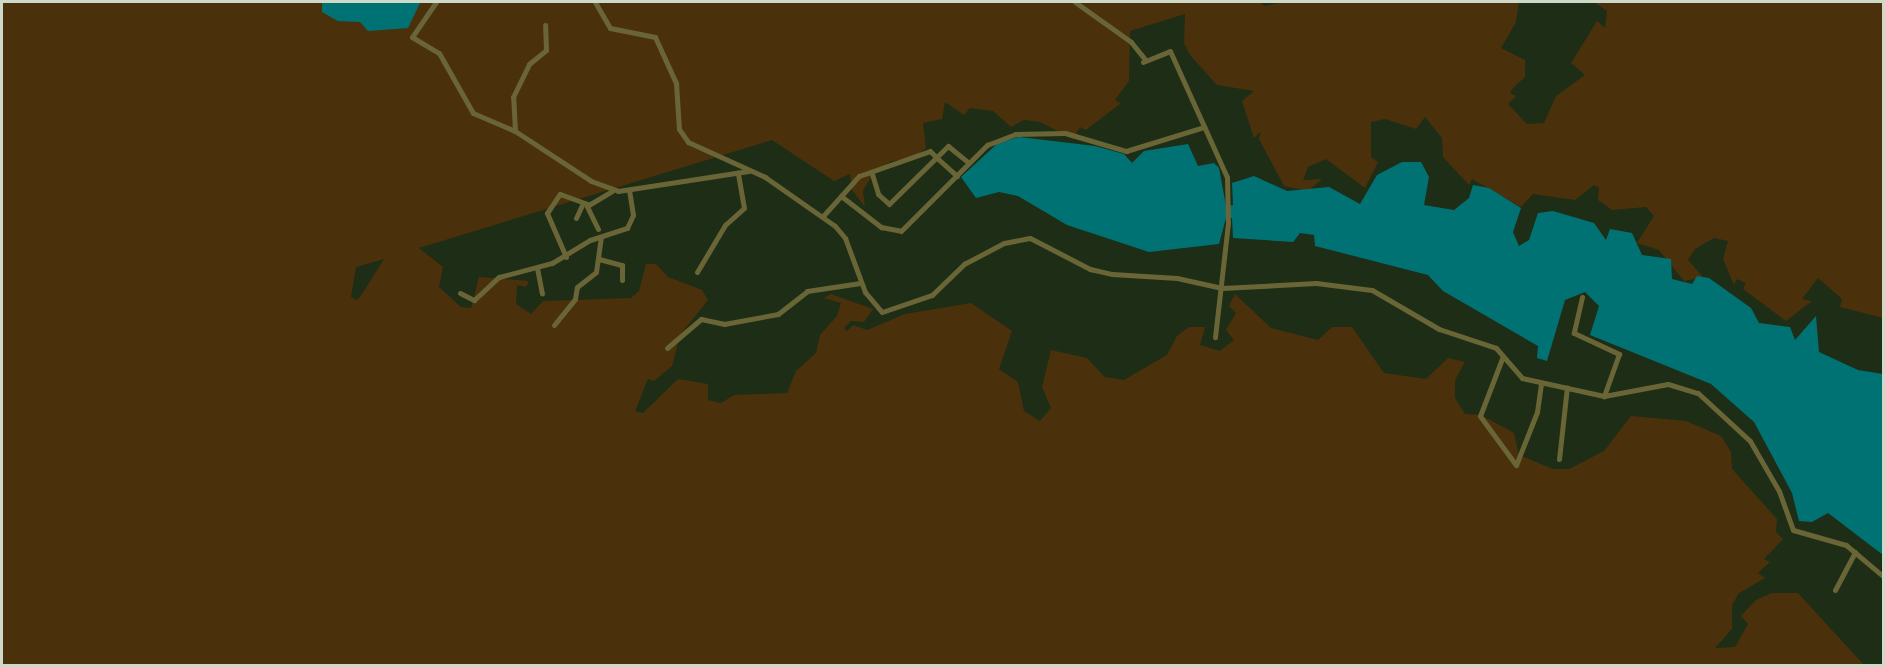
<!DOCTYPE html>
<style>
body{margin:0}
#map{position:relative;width:1885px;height:667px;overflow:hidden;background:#1e2d15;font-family:Arial,sans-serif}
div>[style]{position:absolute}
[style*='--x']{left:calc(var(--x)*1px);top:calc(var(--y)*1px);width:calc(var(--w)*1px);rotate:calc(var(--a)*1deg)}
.green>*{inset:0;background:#4a310b}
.water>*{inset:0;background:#007274}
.minor>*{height:5px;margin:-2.5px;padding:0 2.5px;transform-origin:2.5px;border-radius:2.5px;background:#696537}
span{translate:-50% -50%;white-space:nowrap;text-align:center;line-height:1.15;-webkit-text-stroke:5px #0c1309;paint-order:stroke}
.frame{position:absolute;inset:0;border:3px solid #cfd9ca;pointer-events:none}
</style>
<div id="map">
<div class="green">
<i style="clip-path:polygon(evenodd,2px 2px,1260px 2px,1264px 6px,1283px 2px,1519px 2px,1516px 22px,1501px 48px,1525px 60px,1525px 77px,1513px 88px,1510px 93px,1516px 96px,1508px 104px,1527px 124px,1544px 123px,1556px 96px,1585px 75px,1571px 63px,1597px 21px,1605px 28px,1607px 11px,1594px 2px,1883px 2px,1883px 318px,1840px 307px,1842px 299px,1818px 278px,1802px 299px,1812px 301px,1786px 321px,1743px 289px,1746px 283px,1737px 279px,1734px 285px,1723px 259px,1728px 241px,1714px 238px,1695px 249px,1688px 260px,1703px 277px,1684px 281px,1659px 250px,1637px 243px,1654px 216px,1646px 207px,1612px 210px,1598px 200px,1599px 188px,1594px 185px,1575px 200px,1533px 194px,1521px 207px,1472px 179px,1469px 185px,1443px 157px,1442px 138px,1425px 117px,1416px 129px,1385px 119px,1371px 122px,1371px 157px,1378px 162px,1365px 188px,1326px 159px,1308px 167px,1303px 180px,1322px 179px,1308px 191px,1284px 186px,1259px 139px,1261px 131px,1254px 138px,1242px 101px,1254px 91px,1217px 85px,1190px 55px,1184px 43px,1185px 14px,1130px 31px,1129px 81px,1115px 100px,1121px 103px,1086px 130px,1080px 127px,1073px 139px,1040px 122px,1024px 120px,1011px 127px,993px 111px,970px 108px,964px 115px,945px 102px,942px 119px,923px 123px,926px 148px,912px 159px,892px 161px,874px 171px,863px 191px,865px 207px,852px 190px,850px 174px,834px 181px,772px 140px,419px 248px,443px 267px,439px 287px,461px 307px,471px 308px,479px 277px,529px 281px,526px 287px,517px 285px,516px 304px,531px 314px,543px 301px,631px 298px,639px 291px,646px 264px,656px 264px,668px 277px,702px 290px,708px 300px,680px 335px,672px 366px,654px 381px,648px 379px,635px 411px,643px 413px,678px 379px,708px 384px,708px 400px,721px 403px,734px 395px,787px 393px,796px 371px,816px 353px,820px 335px,837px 316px,841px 303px,824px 298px,831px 294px,873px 309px,864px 322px,851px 321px,844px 328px,847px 331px,853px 325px,867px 330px,905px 314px,971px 303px,1012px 331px,999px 369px,1018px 382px,1024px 411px,1040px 421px,1051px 408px,1042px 387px,1051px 350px,1087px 358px,1105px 377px,1124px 380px,1167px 355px,1177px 336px,1189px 327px,1205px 327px,1200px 345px,1220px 351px,1234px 340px,1226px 330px,1236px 313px,1229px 306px,1235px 294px,1271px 328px,1318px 340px,1332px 327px,1352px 327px,1384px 373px,1426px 379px,1448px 358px,1465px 362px,1455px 380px,1455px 398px,1465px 414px,1481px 415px,1514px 433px,1519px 455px,1553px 469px,1569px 469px,1604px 451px,1631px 416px,1686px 421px,1721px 436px,1731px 452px,1732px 469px,1777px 519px,1776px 532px,1783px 539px,1764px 559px,1770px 562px,1758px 573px,1765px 578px,1739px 593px,1732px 605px,1732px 629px,1715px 648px,1735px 647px,1748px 624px,1741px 616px,1756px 600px,1772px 593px,1798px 593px,1864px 665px,2px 665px,2px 2px,384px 259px,362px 294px,357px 300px,351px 297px,356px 267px,384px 259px)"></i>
</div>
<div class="water">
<i style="clip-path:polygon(322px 2px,415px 2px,420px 3px,408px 28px,368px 31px,360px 22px,338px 21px,322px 12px)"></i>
<i style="clip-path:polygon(1019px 137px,1095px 146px,1124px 154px,1132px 163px,1144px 151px,1188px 144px,1198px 166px,1214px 163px,1219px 168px,1226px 206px,1233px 205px,1232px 183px,1254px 176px,1287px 191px,1329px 187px,1360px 204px,1377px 175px,1402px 162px,1421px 162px,1429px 177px,1424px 205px,1454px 210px,1469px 198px,1473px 185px,1489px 188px,1521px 208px,1513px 232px,1519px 246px,1529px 240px,1538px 213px,1553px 211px,1594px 223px,1606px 240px,1610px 229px,1632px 233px,1642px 255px,1671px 259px,1672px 279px,1692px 284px,1697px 276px,1709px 278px,1751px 308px,1759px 323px,1790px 327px,1795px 340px,1816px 316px,1819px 352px,1858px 370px,1883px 374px,1883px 555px,1828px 513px,1812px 522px,1799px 521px,1792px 493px,1754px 422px,1711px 384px,1590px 335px,1599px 306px,1585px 292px,1565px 300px,1547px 361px,1537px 358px,1538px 346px,1443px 291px,1428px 275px,1315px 246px,1314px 235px,1300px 233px,1293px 242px,1233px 238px,1232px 218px,1226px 218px,1219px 244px,1149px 252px,1067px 225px,1018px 196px,999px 192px,976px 198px,961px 177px,998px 143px)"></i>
</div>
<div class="minor">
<i style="--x:436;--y:2;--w:42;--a:124.4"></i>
<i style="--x:412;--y:37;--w:31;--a:31"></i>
<i style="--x:439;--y:53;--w:69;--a:60.5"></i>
<i style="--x:473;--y:113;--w:46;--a:23.2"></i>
<i style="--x:515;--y:131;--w:91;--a:33.3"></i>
<i style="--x:591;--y:181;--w:29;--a:20"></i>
<i style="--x:618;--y:191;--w:132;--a:-8.7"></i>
<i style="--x:595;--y:2;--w:30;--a:60"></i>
<i style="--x:610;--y:28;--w:46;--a:11.3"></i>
<i style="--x:655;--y:37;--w:51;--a:65.5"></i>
<i style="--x:676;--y:83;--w:46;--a:86.3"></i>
<i style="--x:679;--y:129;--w:16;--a:55"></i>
<i style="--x:688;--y:142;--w:85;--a:24.4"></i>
<i style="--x:765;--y:177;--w:85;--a:35"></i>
<i style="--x:835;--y:226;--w:16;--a:50"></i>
<i style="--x:845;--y:238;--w:58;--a:69.7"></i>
<i style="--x:865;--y:292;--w:26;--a:50"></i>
<i style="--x:882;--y:312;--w:53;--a:-18.8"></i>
<i style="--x:932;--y:295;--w:45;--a:-44.1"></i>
<i style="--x:964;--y:264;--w:45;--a:-27.7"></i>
<i style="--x:1004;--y:243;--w:26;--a:-11"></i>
<i style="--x:1030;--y:238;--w:68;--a:27.3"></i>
<i style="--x:1090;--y:269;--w:23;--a:13"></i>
<i style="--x:1112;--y:274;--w:65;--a:3.5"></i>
<i style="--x:1177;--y:278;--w:46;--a:12.5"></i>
<i style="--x:1222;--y:288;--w:94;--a:-3"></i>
<i style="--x:1316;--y:283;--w:56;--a:7.1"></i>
<i style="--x:1372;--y:290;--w:78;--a:30.2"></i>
<i style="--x:1439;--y:329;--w:60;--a:18.4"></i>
<i style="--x:1496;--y:348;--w:40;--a:49"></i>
<i style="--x:1522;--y:378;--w:84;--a:12.4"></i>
<i style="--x:1604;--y:396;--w:65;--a:-10.6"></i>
<i style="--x:1668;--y:384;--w:31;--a:17"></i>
<i style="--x:1698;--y:393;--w:71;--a:42.7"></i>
<i style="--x:1750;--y:441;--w:58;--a:59.9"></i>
<i style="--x:1779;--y:491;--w:41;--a:70.3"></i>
<i style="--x:1793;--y:530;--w:55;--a:15.8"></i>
<i style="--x:1846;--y:545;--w:50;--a:40.1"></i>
<i style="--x:1075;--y:2;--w:69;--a:35.5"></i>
<i style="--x:1131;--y:42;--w:22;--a:51"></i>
<i style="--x:1143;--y:62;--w:29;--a:-22"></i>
<i style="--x:1170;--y:51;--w:138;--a:65.7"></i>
<i style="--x:1227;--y:177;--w:46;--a:88.8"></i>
<i style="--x:1228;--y:223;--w:115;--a:96.5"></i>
<i style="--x:515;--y:131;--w:34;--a:-93"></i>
<i style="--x:513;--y:97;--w:37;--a:-64"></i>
<i style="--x:529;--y:64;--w:22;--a:-39"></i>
<i style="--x:546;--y:50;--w:25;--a:-92"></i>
<i style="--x:937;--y:158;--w:27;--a:42"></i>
<i style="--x:872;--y:174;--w:21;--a:73"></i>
<i style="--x:878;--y:194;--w:15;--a:42"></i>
<i style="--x:889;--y:204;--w:83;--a:-44.5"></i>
<i style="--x:948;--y:146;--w:26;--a:39"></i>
<i style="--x:841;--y:196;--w:27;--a:-48"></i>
<i style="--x:859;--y:176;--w:75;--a:-19.4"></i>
<i style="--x:930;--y:151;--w:10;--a:45"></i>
<i style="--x:823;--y:216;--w:27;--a:-48"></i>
<i style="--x:841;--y:196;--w:51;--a:37.8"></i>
<i style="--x:881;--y:227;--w:20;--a:11"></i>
<i style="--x:901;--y:231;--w:122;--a:-45"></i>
<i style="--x:987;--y:145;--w:30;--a:-21"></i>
<i style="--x:1015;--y:134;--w:50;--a:-1.1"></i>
<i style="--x:1065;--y:133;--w:64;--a:16.4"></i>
<i style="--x:1126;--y:151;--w:82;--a:-17.1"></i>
<i style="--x:576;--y:218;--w:14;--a:-65"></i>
<i style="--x:598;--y:229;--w:25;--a:-116"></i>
<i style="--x:587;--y:206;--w:29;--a:-31"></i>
<i style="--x:566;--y:257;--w:48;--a:-113.4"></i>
<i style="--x:547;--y:213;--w:23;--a:-56"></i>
<i style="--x:560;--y:194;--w:30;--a:20"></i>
<i style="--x:599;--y:259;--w:24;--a:15"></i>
<i style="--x:622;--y:265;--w:15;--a:90"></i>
<i style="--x:537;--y:268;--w:26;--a:79"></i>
<i style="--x:697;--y:272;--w:55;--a:-59.2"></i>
<i style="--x:725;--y:225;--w:25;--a:-42"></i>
<i style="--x:744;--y:208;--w:36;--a:-100"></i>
<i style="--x:460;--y:293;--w:16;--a:27"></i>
<i style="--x:474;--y:300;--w:34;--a:-43"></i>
<i style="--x:499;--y:277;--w:55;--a:-14.8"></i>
<i style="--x:552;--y:263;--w:44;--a:-31.2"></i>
<i style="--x:590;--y:240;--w:39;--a:-18"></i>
<i style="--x:627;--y:228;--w:14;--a:-65"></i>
<i style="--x:633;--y:215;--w:25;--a:-99"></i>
<i style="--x:1582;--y:297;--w:37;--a:103"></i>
<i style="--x:1574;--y:333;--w:50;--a:25"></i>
<i style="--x:1619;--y:354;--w:45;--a:109.7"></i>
<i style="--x:554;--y:325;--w:33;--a:-51"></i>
<i style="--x:575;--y:299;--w:12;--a:-81"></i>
<i style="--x:577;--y:287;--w:24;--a:-38"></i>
<i style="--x:596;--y:272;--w:34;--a:-82"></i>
<i style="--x:667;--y:348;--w:45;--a:-40.5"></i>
<i style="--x:701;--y:319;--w:24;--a:12"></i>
<i style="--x:724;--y:324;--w:55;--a:-10.5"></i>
<i style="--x:778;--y:314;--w:37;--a:-38"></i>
<i style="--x:807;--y:291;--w:54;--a:-8.6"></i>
<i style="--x:1503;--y:356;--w:64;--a:111"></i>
<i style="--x:1480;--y:416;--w:61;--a:53.7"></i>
<i style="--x:1516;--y:465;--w:57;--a:-68.4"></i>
<i style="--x:1537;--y:412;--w:29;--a:-82"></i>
<i style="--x:1559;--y:459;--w:72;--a:-83.7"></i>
<i style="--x:1835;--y:590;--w:43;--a:-62.2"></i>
</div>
<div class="frame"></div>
</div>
